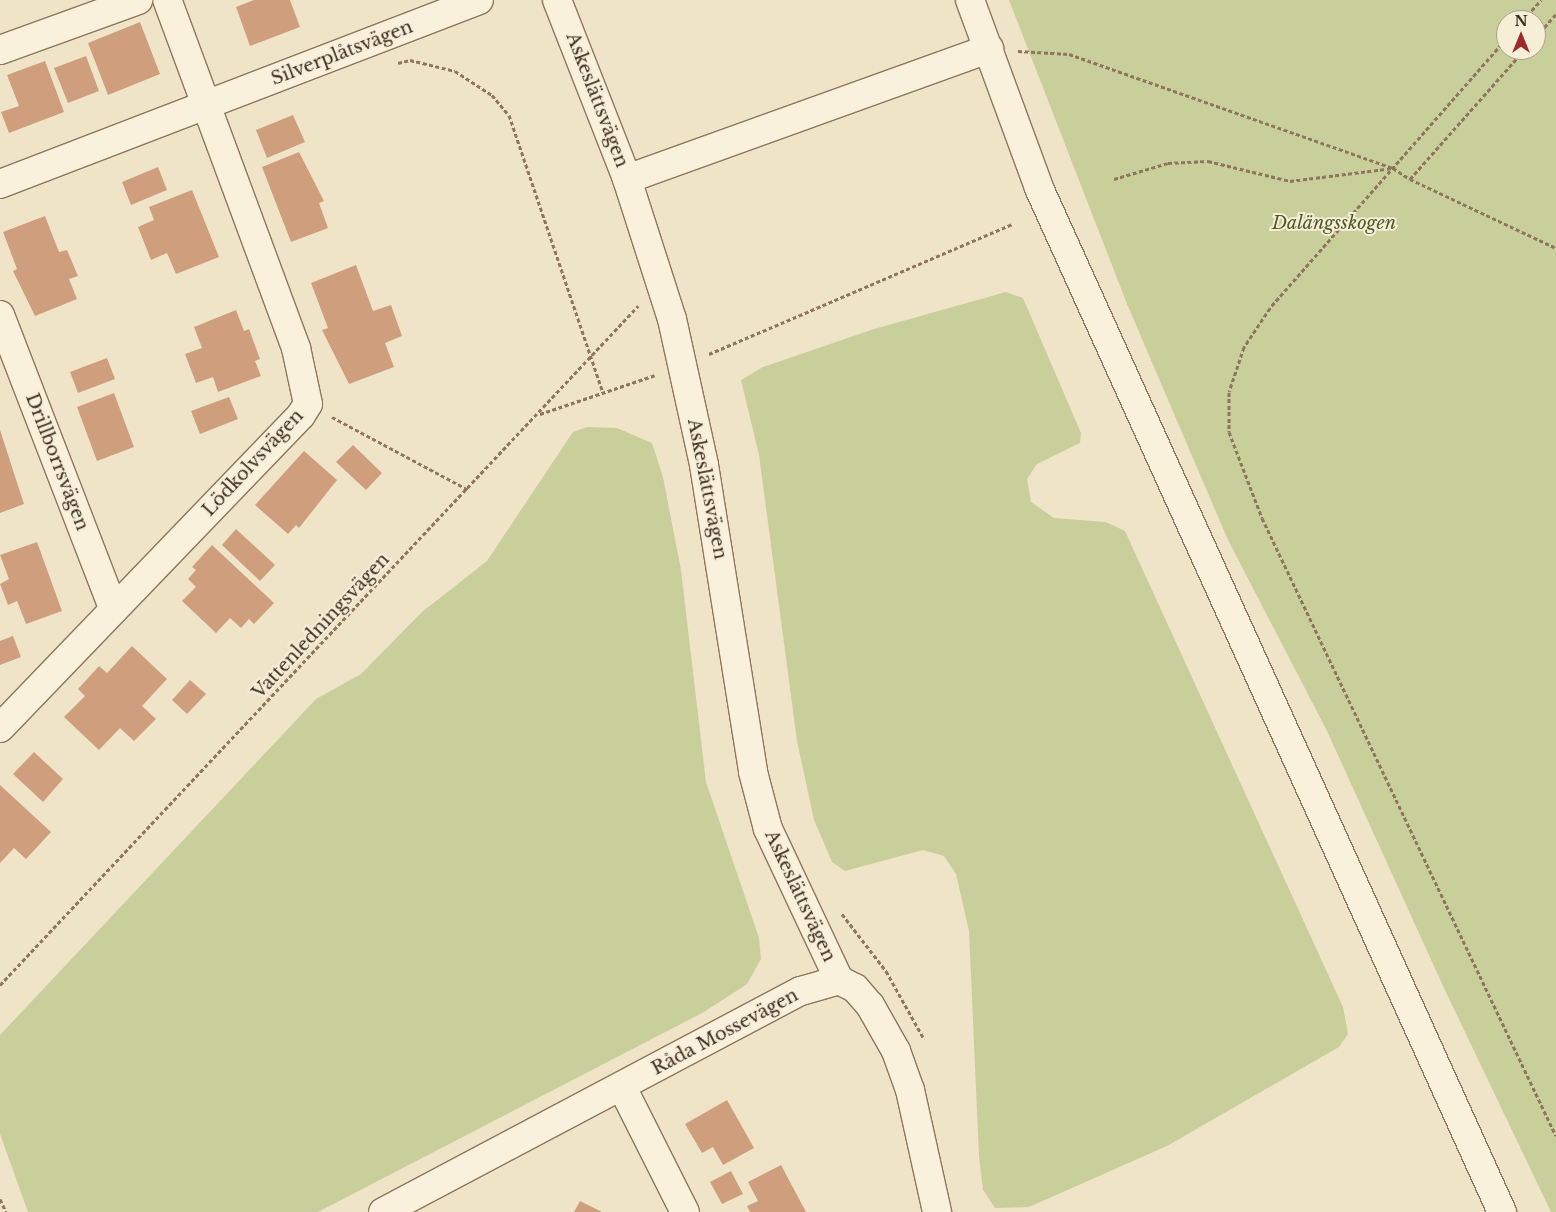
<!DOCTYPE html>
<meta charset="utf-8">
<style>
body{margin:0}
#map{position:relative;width:1556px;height:1212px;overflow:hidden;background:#f0e4c8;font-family:"Libre Baskerville",serif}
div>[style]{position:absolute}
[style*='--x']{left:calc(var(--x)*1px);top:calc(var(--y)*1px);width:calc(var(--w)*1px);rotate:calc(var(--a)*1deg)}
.green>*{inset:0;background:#c9cf9b}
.building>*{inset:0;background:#cf9f7d}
.path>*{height:3px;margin-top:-1.5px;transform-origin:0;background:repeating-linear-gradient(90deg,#8d765c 0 4px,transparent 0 6.5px)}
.roads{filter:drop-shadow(1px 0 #8d765c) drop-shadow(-1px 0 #8d765c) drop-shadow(0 1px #8d765c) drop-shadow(0 -1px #8d765c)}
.minor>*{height:28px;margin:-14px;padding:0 14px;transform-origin:14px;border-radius:14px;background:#faf1dc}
.secondary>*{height:28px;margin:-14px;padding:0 14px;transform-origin:14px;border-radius:14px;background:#faf1dc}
span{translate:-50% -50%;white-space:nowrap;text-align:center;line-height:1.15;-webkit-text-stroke:4px #f7eed8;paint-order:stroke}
.street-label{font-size:18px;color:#3d2e20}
.park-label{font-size:18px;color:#4d5a26;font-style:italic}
.north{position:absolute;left:1496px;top:10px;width:50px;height:50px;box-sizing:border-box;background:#f7eed8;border:1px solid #ada18e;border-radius:50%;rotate:0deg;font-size:14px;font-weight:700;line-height:20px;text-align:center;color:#3d2e20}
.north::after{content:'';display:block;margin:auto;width:18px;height:22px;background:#9e2a2b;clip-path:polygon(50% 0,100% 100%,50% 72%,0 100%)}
</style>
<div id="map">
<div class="green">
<i style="clip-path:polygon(evenodd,1009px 0,1556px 0,1556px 1212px,1551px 1212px,1443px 986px,1327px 731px,1228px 540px,1127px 304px,1009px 0,1506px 20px,1536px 20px,1536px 50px,1506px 50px,1506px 20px)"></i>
<i style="clip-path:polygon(1006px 292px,1023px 298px,1081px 433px,1080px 443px,1037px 464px,1027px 479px,1031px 502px,1054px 518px,1106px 522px,1125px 531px,1343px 1007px,1348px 1034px,1339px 1047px,1167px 1146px,1029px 1207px,995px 1208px,983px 1190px,979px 1157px,969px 931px,956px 874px,944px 856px,923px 850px,845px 871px,832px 862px,814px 820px,797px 741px,759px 455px,741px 380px,763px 367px,874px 329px)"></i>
<i style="clip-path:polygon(587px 427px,617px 428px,652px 443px,663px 477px,681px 570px,706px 782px,759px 938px,761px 959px,747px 984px,704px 1012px,318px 1212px,28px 1212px,0 1134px,0 1035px,316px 699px,361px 674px,422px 612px,487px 561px,573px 432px)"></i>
</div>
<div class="building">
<i style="clip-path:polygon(254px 0,290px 0,300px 27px,250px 46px,236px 7px)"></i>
<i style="clip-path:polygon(140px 22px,160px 74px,108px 95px,88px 43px)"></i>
<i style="clip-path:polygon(86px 56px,99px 91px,68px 103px,54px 68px)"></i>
<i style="clip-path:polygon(45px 61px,64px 112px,9px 133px,1px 112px,19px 106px,7px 75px)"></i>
<i style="clip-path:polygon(293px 115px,305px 142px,267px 158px,256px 130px)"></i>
<i style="clip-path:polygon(299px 152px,324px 201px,319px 203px,328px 228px,291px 242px,262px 167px)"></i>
<i style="clip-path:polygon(158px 167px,167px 190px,131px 205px,122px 182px)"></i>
<i style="clip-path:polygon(192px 190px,219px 257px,176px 274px,167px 253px,151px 260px,138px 227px,154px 220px,149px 207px)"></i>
<i style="clip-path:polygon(45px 216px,59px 252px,67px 250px,78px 276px,69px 279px,77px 299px,35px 316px,13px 271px,17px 269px,3px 232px)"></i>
<i style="clip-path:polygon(356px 265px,373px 311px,391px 305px,402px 336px,385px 343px,394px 367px,349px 384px,322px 330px,328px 328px,311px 283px)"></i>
<i style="clip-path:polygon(236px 310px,244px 331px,249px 329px,260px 359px,255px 361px,261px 376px,218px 392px,213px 377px,196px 383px,185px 354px,202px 348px,194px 327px)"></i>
<i style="clip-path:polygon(107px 358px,115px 379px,78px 393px,70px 372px)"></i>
<i style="clip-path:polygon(114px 393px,134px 447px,97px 461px,77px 407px)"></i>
<i style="clip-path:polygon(229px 397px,238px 419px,200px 434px,191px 411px)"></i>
<i style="clip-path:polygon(0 430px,24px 504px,0 513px)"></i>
<i style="clip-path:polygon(353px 445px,382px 473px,366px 490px,336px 462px)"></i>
<i style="clip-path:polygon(304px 451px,337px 480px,299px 528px,296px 525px,288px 534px,255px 505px)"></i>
<i style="clip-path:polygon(236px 529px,275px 565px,260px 581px,222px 545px)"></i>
<i style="clip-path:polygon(37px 542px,62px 611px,26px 624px,17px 601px,8px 605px,0 584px,9px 579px,0 555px)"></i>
<i style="clip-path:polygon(212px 545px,274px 603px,254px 624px,249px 619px,241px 628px,230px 618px,216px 633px,182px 601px,196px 587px,188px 579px,196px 570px,192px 567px)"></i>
<i style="clip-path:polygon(13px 636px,21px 657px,0 665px,0 641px)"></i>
<i style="clip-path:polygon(132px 646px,167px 679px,142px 706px,156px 719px,134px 741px,120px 728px,99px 750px,64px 717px,85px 696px,78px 689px,99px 666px,107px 673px)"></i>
<i style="clip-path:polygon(190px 680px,206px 694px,187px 714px,172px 700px)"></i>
<i style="clip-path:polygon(34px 752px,63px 779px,43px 802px,13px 774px)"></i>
<i style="clip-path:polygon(0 785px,51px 832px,26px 859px,14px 848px,0 863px)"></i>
<i style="clip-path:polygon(727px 1100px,754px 1148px,723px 1165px,713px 1147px,702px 1153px,685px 1124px)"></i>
<i style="clip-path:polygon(781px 1165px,806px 1212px,750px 1212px,747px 1206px,758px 1201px,748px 1182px)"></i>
<i style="clip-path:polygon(731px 1171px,743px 1194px,722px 1204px,710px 1182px)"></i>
<i style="clip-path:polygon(580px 1201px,602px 1212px,574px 1212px)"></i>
</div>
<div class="path">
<i style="--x:1523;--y:20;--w:27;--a:-48"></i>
<i style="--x:1536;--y:37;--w:30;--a:-49"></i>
<i style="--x:1506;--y:39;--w:358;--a:131.3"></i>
<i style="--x:1270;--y:308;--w:47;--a:123.7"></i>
<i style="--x:1244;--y:347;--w:47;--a:108.4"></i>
<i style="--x:1229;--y:392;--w:40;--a:90"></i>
<i style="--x:1229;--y:432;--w:92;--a:69"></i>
<i style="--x:1262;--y:518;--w:684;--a:64.56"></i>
<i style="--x:1018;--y:51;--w:51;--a:3.4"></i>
<i style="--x:1069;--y:54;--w:343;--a:19.4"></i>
<i style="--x:398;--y:63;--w:12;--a:-14"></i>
<i style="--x:410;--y:60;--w:46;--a:13.7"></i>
<i style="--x:455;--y:71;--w:44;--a:33"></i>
<i style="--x:492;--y:95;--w:26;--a:50"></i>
<i style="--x:509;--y:115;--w:293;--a:71.3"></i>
<i style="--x:1114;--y:179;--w:56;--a:-16.5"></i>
<i style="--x:1168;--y:163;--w:40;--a:-2.9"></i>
<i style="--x:1208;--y:161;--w:84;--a:13.7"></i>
<i style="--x:1290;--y:181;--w:104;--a:-7.2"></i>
<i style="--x:1393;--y:168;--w:20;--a:33"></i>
<i style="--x:1410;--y:179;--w:172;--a:-48.5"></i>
<i style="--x:1410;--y:179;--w:161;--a:25.3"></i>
<i style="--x:709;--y:354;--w:331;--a:-23.2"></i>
<i style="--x:540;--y:414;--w:121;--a:-18.7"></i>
<i style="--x:332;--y:417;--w:155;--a:28.1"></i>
<i style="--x:842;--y:914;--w:72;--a:52.3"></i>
<i style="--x:886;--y:971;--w:78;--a:60.8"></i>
<i style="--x:0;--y:985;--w:932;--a:-46.78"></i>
<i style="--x:0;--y:1199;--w:14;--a:65"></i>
</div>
<div class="roads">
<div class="minor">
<i style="--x:557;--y:0;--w:192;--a:68.6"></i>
<i style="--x:627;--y:179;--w:147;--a:72.2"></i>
<i style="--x:672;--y:319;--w:149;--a:77.6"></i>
<i style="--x:704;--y:465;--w:311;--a:80.9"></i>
<i style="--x:753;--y:772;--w:59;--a:75.3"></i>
<i style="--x:768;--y:829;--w:167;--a:64.8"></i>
<i style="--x:0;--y:50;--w:147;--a:-19.9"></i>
<i style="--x:627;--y:179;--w:385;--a:-19.8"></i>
<i style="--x:0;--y:184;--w:513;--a:-21.01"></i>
<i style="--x:0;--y:315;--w:316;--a:68.9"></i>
<i style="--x:0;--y:728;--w:434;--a:-46.1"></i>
<i style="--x:301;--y:415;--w:13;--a:-58"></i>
<i style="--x:308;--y:404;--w:57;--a:-102.1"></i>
<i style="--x:296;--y:348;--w:371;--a:-110.3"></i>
<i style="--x:622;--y:1087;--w:140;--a:63.3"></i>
<i style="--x:383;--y:1212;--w:473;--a:-27.9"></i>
<i style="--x:801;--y:991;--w:40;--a:-16"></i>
<i style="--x:839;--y:980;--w:18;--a:27"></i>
<i style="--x:855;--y:988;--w:23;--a:49"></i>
<i style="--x:870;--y:1005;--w:53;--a:60.5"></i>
<i style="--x:896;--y:1051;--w:41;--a:70.3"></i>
<i style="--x:910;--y:1090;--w:125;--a:77.5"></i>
</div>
<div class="secondary">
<i style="--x:970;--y:0;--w:200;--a:69.8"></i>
<i style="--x:1039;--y:188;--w:1124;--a:65.67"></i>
</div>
</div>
<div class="street-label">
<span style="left:342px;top:53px;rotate:-21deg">Silverplåtsvägen</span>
<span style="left:597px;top:100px;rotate:69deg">Askeslättsvägen</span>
<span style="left:57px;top:462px;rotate:69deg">Drillborrsvägen</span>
<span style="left:253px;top:463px;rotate:-47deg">Lödkolvsvägen</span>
<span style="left:707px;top:489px;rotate:79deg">Askeslättsvägen</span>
<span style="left:321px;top:626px;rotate:-47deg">Vattenledningsvägen</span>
<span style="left:800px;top:896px;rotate:65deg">Askeslättsvägen</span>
<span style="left:725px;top:1032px;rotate:-28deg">Råda Mossevägen</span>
</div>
<div class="park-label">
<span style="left:1334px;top:223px">Dalängsskogen</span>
</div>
<div class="north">N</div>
</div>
